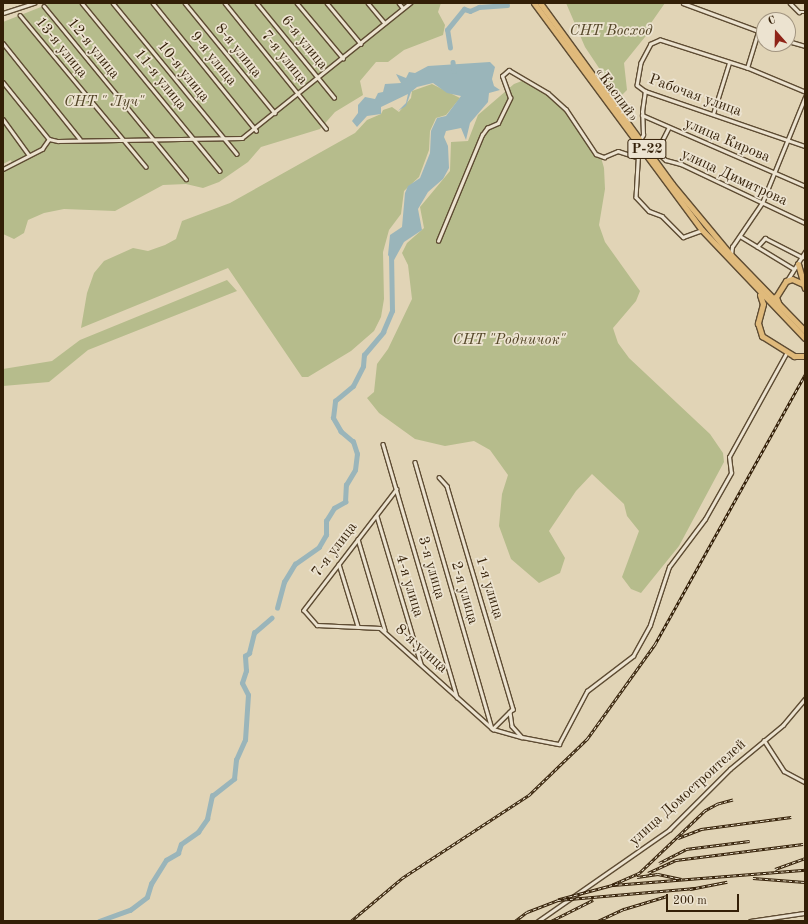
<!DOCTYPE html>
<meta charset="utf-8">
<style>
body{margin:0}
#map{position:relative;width:808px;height:924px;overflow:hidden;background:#e1d4b6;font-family:"Old Standard TT",serif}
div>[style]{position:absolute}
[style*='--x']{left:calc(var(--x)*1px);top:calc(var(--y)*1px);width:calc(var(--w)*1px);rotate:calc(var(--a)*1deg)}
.green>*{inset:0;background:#b6bc8c}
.water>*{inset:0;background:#9ab5ba}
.river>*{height:4.5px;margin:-2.25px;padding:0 2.25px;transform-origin:2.25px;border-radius:2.25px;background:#9ab5ba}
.roads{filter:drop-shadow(1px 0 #5e4c33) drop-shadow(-1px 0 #5e4c33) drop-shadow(0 1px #5e4c33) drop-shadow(0 -1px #5e4c33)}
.street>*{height:2.5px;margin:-1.25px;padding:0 1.25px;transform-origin:1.25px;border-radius:1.25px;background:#ece3d0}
.highway>*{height:5px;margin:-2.5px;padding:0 2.5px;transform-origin:2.5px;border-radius:2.5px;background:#e0ba7b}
.rail>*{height:2.5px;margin-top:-1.25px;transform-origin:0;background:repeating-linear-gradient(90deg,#ece3d0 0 3px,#331f07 0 6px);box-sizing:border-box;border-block:1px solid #331f07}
span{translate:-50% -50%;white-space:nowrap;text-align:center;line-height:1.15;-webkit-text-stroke:3.5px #ece3d0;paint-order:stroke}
.shield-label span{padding:1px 3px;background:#ece3d0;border:1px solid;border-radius:3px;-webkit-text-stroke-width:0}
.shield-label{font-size:14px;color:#331f07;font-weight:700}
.park-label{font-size:15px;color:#544628;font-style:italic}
.street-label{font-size:15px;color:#331f07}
.frame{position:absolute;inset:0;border:4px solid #331f07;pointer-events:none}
.north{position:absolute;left:756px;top:12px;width:40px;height:40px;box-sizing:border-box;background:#ece3d0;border:1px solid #a29580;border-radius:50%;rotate:340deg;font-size:11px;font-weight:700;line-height:16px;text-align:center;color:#331f07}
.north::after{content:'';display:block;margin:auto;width:14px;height:18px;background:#8f2418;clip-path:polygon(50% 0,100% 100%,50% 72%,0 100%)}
.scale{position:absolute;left:666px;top:894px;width:73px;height:18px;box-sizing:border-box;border:2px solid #331f07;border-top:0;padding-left:5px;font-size:12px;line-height:14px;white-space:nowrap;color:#331f07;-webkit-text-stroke:3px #ece3d0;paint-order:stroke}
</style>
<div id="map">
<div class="green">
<i style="clip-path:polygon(51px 3px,441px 3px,438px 12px,445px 25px,443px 35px,404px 50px,388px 62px,376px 62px,360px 81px,363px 95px,335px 112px,320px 129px,261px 147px,248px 162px,219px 182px,203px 188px,186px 184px,163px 185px,115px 211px,64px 209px,44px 213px,28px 220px,24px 233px,14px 239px,3px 234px,3px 168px,12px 163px,11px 160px,3px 164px,3px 22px)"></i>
<i style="clip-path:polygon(566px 3px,665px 3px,651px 23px,649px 32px,624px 63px,627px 90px,619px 98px,585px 47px)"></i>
<i style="clip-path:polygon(527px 79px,567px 109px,585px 140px,600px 154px,604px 168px,605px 189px,599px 225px,605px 242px,640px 291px,636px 301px,613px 328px,618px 343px,629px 358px,710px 434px,723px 453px,724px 462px,679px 546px,641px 593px,631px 589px,622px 577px,639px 531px,627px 516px,624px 504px,592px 474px,576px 491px,549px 531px,565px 558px,560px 573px,539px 583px,511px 559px,499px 526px,502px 494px,508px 475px,490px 450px,474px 441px,445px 446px,415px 439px,379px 413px,367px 398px,374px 392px,377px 364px,388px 349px,412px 299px,408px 265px,402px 253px,407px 243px,424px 228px,420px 207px,450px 171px,451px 142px,468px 141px,478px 115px,514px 84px)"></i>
<i style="clip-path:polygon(432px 84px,460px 98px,446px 115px,436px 118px,430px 131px,429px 150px,419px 177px,404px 191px,401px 214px,389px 230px,383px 252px,384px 299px,381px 317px,374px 331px,351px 351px,308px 377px,302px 377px,228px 268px,81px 328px,87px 293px,94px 273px,104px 261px,133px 248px,148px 251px,165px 245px,176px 239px,182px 221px,230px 203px,355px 133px,367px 120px,381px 114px,383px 110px,392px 107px,399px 112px,411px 98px,412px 91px)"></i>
<i style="clip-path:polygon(227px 280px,237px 291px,88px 350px,49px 382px,3px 386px,3px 369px,52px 361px,80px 340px)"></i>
</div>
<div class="water">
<i style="clip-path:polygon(490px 62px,495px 67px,492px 79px,494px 86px,500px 90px,489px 93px,488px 102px,470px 123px,466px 140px,461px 128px,446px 131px,444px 137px,448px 146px,449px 168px,443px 179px,428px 192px,418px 209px,422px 230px,404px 242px,393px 262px,388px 255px,390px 235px,402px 227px,405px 193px,408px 186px,420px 178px,430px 153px,431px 131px,437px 118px,446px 116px,461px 96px,447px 93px,433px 83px,417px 87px,411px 92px,406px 106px,398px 111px,406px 103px,408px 94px,381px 107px,381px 114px,367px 116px,357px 127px,352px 121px,358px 113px,358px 105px,365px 97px,375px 99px,378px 93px,383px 92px,385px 84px,401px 83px,396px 74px,406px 78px,409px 72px,415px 73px,428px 66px)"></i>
</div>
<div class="river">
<i style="--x:450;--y:48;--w:18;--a:-99"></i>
<i style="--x:447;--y:30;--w:27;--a:-51"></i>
<i style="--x:464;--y:9;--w:6;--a:18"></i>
<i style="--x:470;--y:11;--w:10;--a:-24"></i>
<i style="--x:479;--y:7;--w:28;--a:-4"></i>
<i style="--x:453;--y:62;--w:9;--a:84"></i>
<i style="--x:277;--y:608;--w:27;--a:-75"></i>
<i style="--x:284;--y:582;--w:21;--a:-59"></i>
<i style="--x:295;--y:564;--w:29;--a:-35"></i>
<i style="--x:319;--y:547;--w:14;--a:-60"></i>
<i style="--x:326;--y:535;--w:14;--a:-90"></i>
<i style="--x:326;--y:521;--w:15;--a:-58"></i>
<i style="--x:334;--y:508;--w:13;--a:-29"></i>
<i style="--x:345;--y:502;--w:17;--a:-87"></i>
<i style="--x:346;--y:485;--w:17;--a:-59"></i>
<i style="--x:355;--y:470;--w:16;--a:-83"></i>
<i style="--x:357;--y:454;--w:13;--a:-108"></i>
<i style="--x:353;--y:442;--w:16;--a:-140"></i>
<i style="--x:341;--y:432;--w:16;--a:-120"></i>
<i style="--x:333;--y:418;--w:17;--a:-83"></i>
<i style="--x:335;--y:401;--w:23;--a:-40"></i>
<i style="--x:353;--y:386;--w:22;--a:-63"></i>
<i style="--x:363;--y:366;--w:11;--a:-85"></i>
<i style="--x:364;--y:355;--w:30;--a:-50"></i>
<i style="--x:383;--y:332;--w:23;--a:-67"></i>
<i style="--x:392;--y:311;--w:57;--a:-91"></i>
<i style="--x:99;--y:921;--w:33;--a:-20"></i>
<i style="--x:130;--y:910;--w:21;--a:-37"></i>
<i style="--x:147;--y:897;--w:14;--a:-73"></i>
<i style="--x:151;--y:884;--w:28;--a:-58"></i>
<i style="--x:166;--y:860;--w:14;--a:-30"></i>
<i style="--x:178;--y:853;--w:9;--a:-72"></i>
<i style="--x:181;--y:844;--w:21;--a:-35"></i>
<i style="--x:198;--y:832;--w:16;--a:-55"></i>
<i style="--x:207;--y:819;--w:24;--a:-78"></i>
<i style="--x:212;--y:796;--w:28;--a:-38"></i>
<i style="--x:234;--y:779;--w:19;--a:-84"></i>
<i style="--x:236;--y:760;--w:22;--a:-66"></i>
<i style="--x:245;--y:740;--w:45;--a:-86.2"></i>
<i style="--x:248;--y:695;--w:13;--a:-117"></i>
<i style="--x:242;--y:683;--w:13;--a:-72"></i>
<i style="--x:246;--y:671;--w:15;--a:-94"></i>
<i style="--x:245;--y:656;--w:5;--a:-37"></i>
<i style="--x:249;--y:653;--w:21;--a:-76"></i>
<i style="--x:254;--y:633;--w:23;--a:-41"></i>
</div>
<div class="roads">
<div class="street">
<i style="--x:82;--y:3;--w:217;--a:50.6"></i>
<i style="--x:113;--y:3;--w:195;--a:50.6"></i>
<i style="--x:153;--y:3;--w:164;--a:51"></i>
<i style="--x:185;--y:3;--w:142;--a:50.7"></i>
<i style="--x:225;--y:3;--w:161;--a:51.1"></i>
<i style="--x:257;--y:3;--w:122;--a:50.7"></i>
<i style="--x:297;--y:3;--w:72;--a:50.1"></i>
<i style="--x:327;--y:3;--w:53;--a:50.3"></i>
<i style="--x:368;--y:3;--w:26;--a:50"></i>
<i style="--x:399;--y:3;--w:6;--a:51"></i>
<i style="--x:683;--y:3;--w:86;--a:20.3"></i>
<i style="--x:790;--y:3;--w:13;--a:45"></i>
<i style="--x:799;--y:12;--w:6;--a:0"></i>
<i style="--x:44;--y:6;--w:224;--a:50.6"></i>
<i style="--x:3;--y:13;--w:33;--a:-18"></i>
<i style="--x:20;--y:15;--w:197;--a:50.3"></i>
<i style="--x:788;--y:41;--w:18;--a:16"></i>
<i style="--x:3;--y:43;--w:123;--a:51.3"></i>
<i style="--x:747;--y:68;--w:38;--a:-73"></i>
<i style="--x:3;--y:82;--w:73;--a:51.1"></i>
<i style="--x:49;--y:139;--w:9;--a:13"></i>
<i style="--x:58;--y:141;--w:184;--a:-0.9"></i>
<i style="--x:242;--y:138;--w:216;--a:-38.8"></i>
<i style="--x:805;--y:92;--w:63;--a:-157.5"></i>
<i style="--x:747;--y:68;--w:91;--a:-162.2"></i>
<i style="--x:660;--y:40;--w:10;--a:156"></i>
<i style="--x:651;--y:44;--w:21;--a:118"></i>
<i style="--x:641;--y:63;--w:22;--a:100"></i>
<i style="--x:637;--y:85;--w:10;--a:37"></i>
<i style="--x:645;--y:91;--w:169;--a:19"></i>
<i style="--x:713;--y:114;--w:53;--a:-72.6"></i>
<i style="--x:642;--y:115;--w:178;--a:23.5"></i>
<i style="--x:3;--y:119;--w:44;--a:54.2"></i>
<i style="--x:669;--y:128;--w:27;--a:117"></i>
<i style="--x:657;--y:152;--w:12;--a:42"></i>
<i style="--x:666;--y:160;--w:16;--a:15"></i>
<i style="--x:681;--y:164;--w:137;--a:25.4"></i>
<i style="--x:640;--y:140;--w:6;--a:-59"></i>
<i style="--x:643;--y:135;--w:23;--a:-92"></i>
<i style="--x:642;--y:112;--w:21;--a:-82"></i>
<i style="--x:639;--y:147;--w:50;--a:93.4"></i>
<i style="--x:636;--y:197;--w:19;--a:47"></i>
<i style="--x:649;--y:211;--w:14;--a:21"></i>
<i style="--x:662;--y:216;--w:30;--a:45"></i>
<i style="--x:683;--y:237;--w:20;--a:-20"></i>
<i style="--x:3;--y:169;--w:44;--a:-27.1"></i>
<i style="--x:42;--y:149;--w:12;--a:-55"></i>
<i style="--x:740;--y:236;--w:63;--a:31.4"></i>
<i style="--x:438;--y:241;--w:115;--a:-67.5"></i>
<i style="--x:482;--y:135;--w:9;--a:-54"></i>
<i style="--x:487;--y:128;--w:12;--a:-24"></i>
<i style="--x:498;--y:123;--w:28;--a:-64"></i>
<i style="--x:510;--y:98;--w:23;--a:-110"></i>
<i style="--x:502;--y:76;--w:9;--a:-41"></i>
<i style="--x:509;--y:70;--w:45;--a:30.5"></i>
<i style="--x:548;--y:93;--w:24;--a:42"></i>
<i style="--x:566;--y:109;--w:54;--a:56.3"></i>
<i style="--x:596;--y:154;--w:9;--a:21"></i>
<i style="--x:604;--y:157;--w:15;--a:-23"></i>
<i style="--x:618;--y:151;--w:20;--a:18"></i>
<i style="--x:757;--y:247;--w:12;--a:-48"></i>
<i style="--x:765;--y:238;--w:42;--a:27.2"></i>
<i style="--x:731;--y:255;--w:8;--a:-83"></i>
<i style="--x:732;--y:247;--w:53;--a:-55.7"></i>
<i style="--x:762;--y:203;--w:114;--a:-67.9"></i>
<i style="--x:788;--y:279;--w:32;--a:-58"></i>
<i style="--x:383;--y:444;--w:264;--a:73.7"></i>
<i style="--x:415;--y:462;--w:277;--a:73.9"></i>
<i style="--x:439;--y:477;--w:12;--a:48"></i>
<i style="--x:447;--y:486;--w:233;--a:73.5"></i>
<i style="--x:513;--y:709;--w:28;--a:135"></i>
<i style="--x:397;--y:489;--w:153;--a:127.5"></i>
<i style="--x:304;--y:610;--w:20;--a:49"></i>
<i style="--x:317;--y:625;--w:63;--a:2.7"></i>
<i style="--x:380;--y:628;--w:152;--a:41.8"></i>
<i style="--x:493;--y:729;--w:29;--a:16"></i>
<i style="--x:377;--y:516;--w:154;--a:73.4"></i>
<i style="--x:358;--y:539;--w:95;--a:73.5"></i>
<i style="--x:339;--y:564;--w:65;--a:73"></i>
<i style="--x:510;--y:712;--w:14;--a:82"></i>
<i style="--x:512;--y:726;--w:15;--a:48"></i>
<i style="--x:522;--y:737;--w:38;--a:11"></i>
<i style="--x:559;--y:744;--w:60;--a:-62.2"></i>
<i style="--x:587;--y:691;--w:58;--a:-37.3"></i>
<i style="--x:633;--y:656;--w:35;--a:-61"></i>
<i style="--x:650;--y:625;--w:61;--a:-71.9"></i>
<i style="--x:669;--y:567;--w:60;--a:-53.1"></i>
<i style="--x:705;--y:519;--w:53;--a:-60.5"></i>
<i style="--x:731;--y:473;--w:16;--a:-97"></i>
<i style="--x:729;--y:457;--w:120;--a:-61.1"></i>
<i style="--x:764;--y:740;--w:37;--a:57"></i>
<i style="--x:784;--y:771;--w:24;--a:28"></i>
<i style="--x:538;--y:921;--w:160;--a:-34.8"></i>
<i style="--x:669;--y:830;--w:86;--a:-45"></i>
<i style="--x:730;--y:769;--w:69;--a:-39.7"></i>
<i style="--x:783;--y:725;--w:34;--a:-50"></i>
<i style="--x:750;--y:921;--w:56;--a:-8.3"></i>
</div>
<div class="highway">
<i style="--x:534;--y:3;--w:282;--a:53.5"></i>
<i style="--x:702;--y:230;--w:149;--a:46.4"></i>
<i style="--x:540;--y:3;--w:224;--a:53.9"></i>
<i style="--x:672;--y:184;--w:92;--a:50.3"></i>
<i style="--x:731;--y:255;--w:106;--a:45.8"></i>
<i style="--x:798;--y:264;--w:25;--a:74"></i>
<i style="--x:760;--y:295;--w:9;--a:72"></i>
<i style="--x:763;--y:304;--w:20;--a:105"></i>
<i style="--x:758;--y:323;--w:14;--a:73"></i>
<i style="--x:762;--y:336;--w:38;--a:32"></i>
<i style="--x:794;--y:356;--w:11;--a:0"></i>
<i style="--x:779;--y:305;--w:9;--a:-111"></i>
<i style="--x:776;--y:297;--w:19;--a:-58"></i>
<i style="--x:786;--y:281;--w:6;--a:-18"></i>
<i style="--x:792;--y:279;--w:12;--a:24"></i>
</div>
</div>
<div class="rail">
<i style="--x:733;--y:800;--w:16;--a:165"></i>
<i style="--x:718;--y:804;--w:15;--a:152"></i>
<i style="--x:705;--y:811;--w:90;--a:136.4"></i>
<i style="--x:640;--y:873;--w:30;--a:156"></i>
<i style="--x:613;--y:885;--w:193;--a:-4.5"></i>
<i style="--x:678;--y:838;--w:25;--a:-21"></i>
<i style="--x:701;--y:829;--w:91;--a:-7.6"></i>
<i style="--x:659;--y:863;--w:30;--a:-27"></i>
<i style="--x:686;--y:849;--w:64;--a:-7.1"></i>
<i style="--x:775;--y:869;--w:32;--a:-20"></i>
<i style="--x:648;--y:873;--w:31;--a:-25"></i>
<i style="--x:676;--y:860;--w:128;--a:-7.2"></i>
<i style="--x:637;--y:877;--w:21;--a:-8"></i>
<i style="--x:658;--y:874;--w:24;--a:12"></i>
<i style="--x:753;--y:878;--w:52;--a:4.4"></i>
<i style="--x:618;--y:884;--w:62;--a:165.1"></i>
<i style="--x:558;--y:900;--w:138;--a:-5"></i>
<i style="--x:690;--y:889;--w:38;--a:-11"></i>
<i style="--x:351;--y:921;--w:67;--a:-40.1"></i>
<i style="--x:402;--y:878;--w:152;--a:-33.2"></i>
<i style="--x:529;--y:795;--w:81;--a:-44"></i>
<i style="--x:587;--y:739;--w:117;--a:-54.4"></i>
<i style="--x:655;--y:644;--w:309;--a:-60.9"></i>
<i style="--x:515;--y:921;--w:15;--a:-37"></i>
<i style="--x:527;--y:912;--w:33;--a:-21"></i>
<i style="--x:551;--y:921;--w:47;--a:-26.6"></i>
<i style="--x:598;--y:921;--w:29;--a:-25"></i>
<i style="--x:624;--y:909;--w:45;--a:-16.8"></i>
</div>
<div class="shield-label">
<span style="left:647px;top:149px">Р-22</span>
</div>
<div class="park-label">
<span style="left:611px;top:32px">СНТ Восход</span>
<span style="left:104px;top:103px">СНТ " Луч"</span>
<span style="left:509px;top:341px">СНТ "Родничок"</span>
</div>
<div class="street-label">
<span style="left:304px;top:43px;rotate:51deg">6-я улица</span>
<span style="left:61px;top:48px;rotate:51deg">13-я улица</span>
<span style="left:93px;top:49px;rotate:51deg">12-я улица</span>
<span style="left:238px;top:51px;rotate:51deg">8-я улица</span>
<span style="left:284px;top:58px;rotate:51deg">7-я улица</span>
<span style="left:213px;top:59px;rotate:51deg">9-я улица</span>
<span style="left:183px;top:72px;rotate:51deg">10-я улица</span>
<span style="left:160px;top:80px;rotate:51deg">11-я улица</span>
<span style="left:616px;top:95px;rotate:54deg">«Каспий»</span>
<span style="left:695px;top:96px;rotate:20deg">Рабочая улица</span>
<span style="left:727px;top:141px;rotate:23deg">улица Кирова</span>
<span style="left:734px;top:178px;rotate:25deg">улица Димитрова</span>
<span style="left:335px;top:550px;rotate:-53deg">7-я улица</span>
<span style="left:431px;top:568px;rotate:74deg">3-я улица</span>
<span style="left:409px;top:586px;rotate:73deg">4-я улица</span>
<span style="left:489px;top:588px;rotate:73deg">1-я улица</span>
<span style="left:464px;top:593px;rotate:74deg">2-я улица</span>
<span style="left:421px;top:649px;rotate:42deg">8-я улица</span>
<span style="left:688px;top:793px;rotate:-42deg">улица Домостроителей</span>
</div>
<div class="frame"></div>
<div class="north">С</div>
<div class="scale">200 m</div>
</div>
